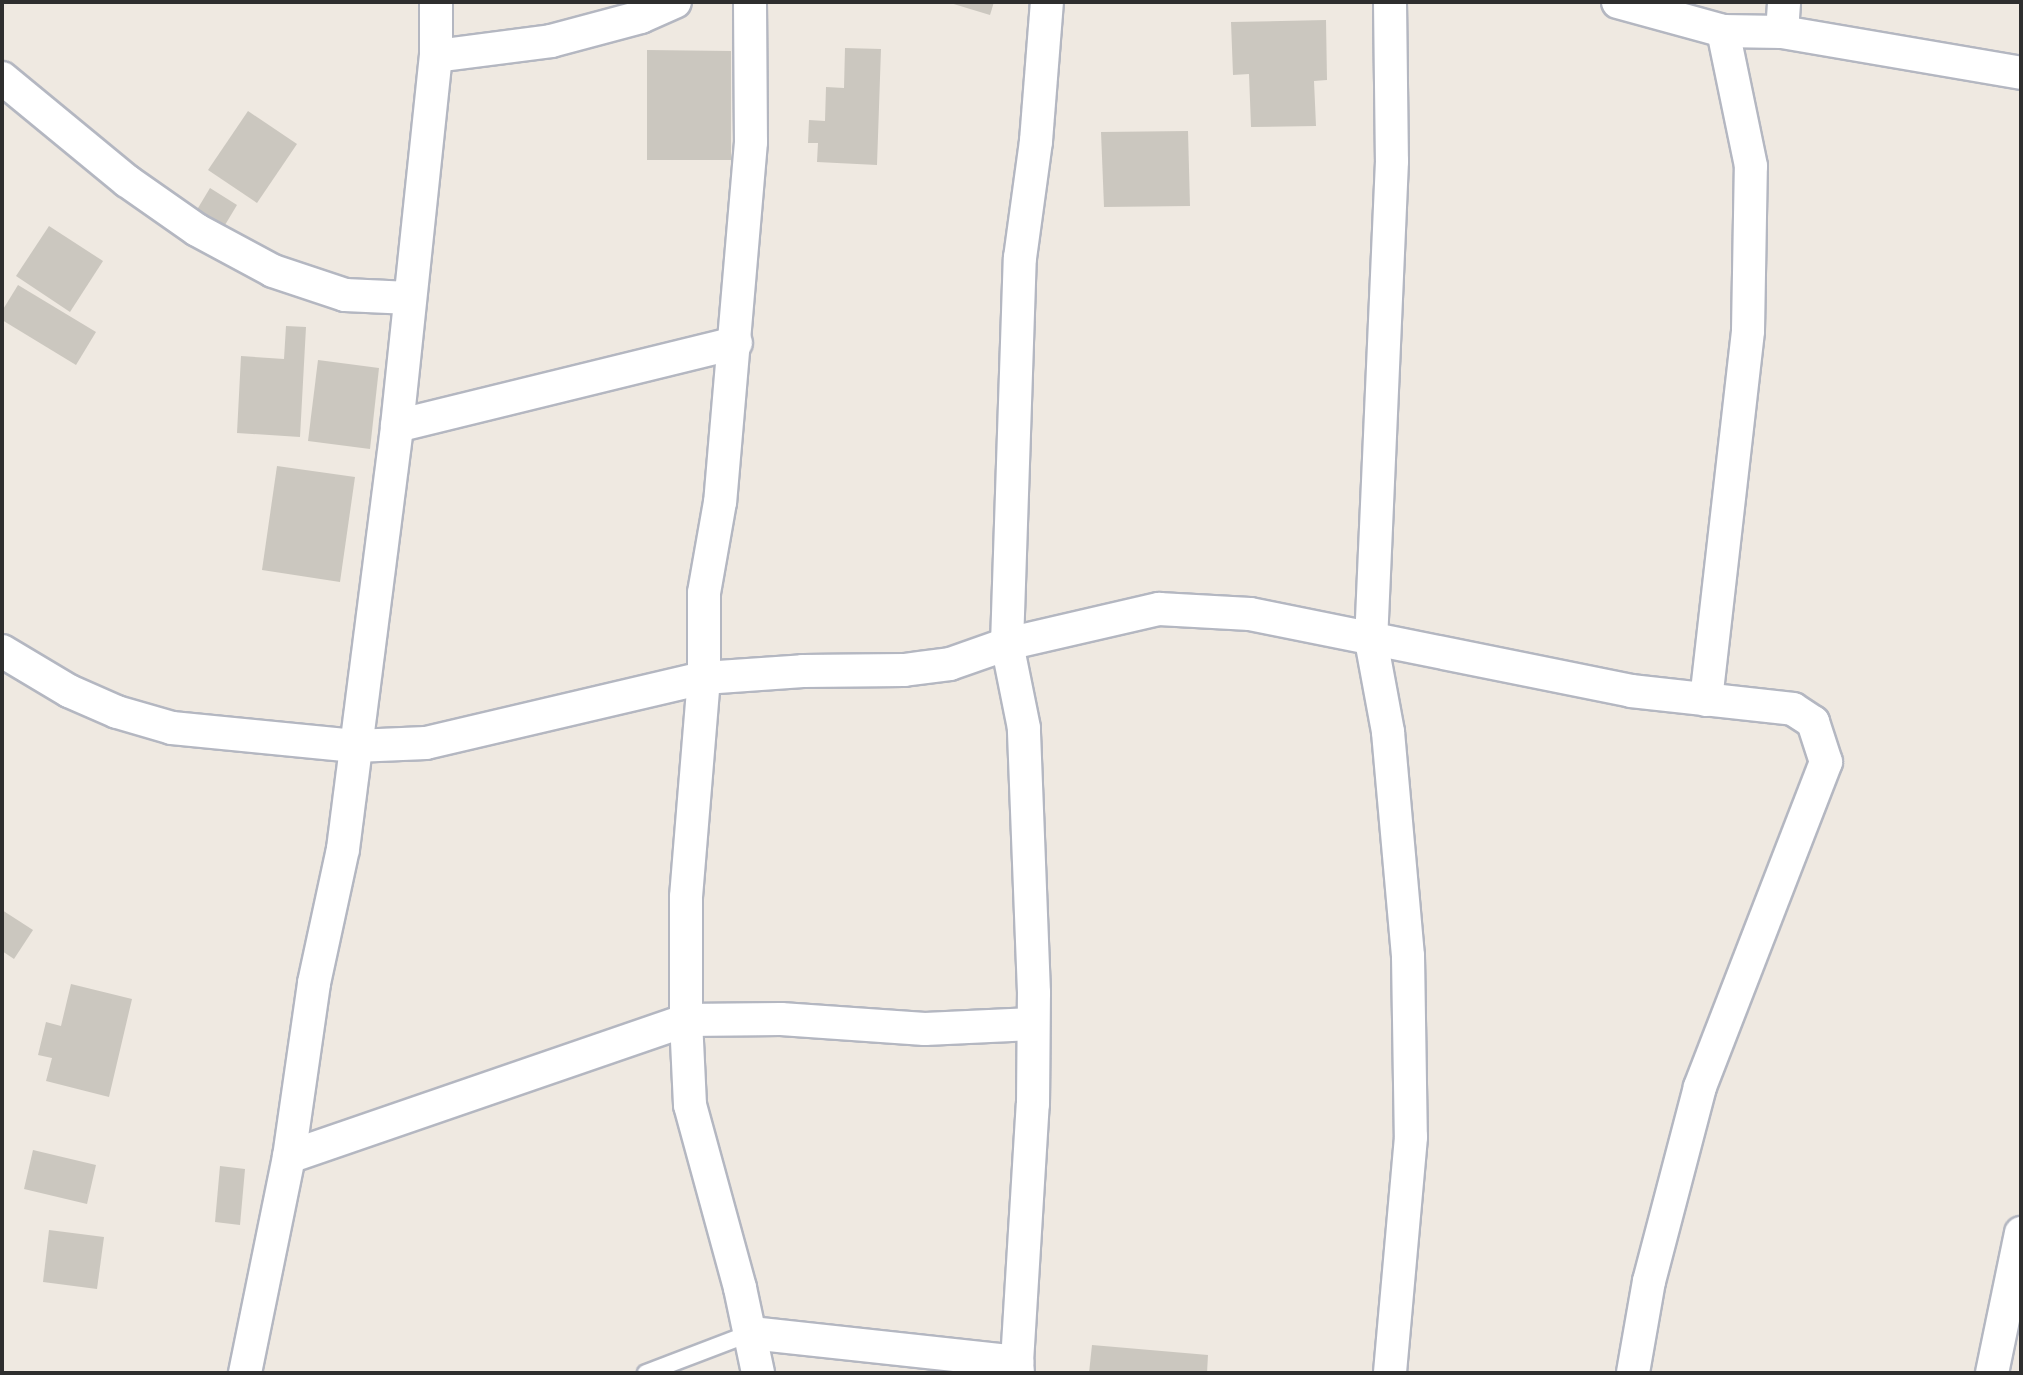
<!DOCTYPE html>
<style>
body{margin:0}
#map{position:relative;width:2023px;height:1375px;overflow:hidden;background:#efe9e1;font-family:"Golos Text",sans-serif}
div>[style]{position:absolute}
[style*='--x']{left:calc(var(--x)*1px);top:calc(var(--y)*1px);width:calc(var(--w)*1px);rotate:calc(var(--a)*1deg)}
.building>*{inset:0;background:#cbc7bf}
.roads{filter:drop-shadow(2px 0 #b4b7c1) drop-shadow(-2px 0 #b4b7c1) drop-shadow(0 2px #b4b7c1) drop-shadow(0 -2px #b4b7c1)}
.lane>*{height:16px;margin:-8px;padding:0 8px;transform-origin:8px;border-radius:8px;background:#fff}
.street>*{height:32px;margin:-16px;padding:0 16px;transform-origin:16px;border-radius:16px;background:#fff}
span{translate:-50% -50%;white-space:nowrap;text-align:center;line-height:1.15;-webkit-text-stroke:6px #fff;paint-order:stroke}
.frame{position:absolute;inset:0;border:4px solid #2e2e2e;pointer-events:none}
</style>
<div id="map">
<div class="building">
<i style="clip-path:polygon(947px 2px,994px 2px,990px 15px)"></i>
<i style="clip-path:polygon(1326px 20px,1327px 80px,1314px 81px,1316px 126px,1251px 127px,1249px 74px,1233px 75px,1231px 22px)"></i>
<i style="clip-path:polygon(845px 48px,881px 49px,877px 165px,817px 162px,818px 143px,808px 143px,809px 120px,825px 121px,826px 87px,844px 88px)"></i>
<i style="clip-path:polygon(647px 50px,731px 51px,731px 160px,647px 160px)"></i>
<i style="clip-path:polygon(248px 111px,297px 144px,257px 203px,208px 170px)"></i>
<i style="clip-path:polygon(1188px 131px,1190px 206px,1104px 207px,1101px 132px)"></i>
<i style="clip-path:polygon(210px 188px,237px 205px,222px 230px,195px 213px)"></i>
<i style="clip-path:polygon(49px 226px,103px 261px,70px 312px,16px 276px)"></i>
<i style="clip-path:polygon(18px 285px,96px 332px,76px 365px,2px 320px,2px 311px)"></i>
<i style="clip-path:polygon(286px 326px,306px 327px,300px 437px,237px 433px,241px 356px,284px 359px)"></i>
<i style="clip-path:polygon(318px 360px,379px 368px,370px 449px,308px 441px)"></i>
<i style="clip-path:polygon(277px 466px,355px 477px,340px 582px,262px 570px)"></i>
<i style="clip-path:polygon(2px 910px,33px 930px,14px 959px,2px 951px)"></i>
<i style="clip-path:polygon(71px 984px,132px 999px,109px 1097px,46px 1081px,52px 1058px,38px 1055px,46px 1022px,61px 1026px)"></i>
<i style="clip-path:polygon(33px 1150px,96px 1165px,87px 1204px,24px 1189px)"></i>
<i style="clip-path:polygon(220px 1166px,245px 1169px,240px 1225px,215px 1222px)"></i>
<i style="clip-path:polygon(49px 1230px,104px 1237px,97px 1289px,43px 1282px)"></i>
<i style="clip-path:polygon(1092px 1345px,1208px 1355px,1207px 1373px,1089px 1373px)"></i>
</div>
<div class="roads">
<div class="lane">
<i style="--x:646;--y:1373;--w:112;--a:-20.9"></i>
</div>
<div class="street">
<i style="--x:750;--y:2;--w:140;--a:89.6"></i>
<i style="--x:751;--y:142;--w:361;--a:94.9"></i>
<i style="--x:720;--y:502;--w:92;--a:100"></i>
<i style="--x:704;--y:593;--w:85;--a:90"></i>
<i style="--x:704;--y:678;--w:220;--a:94.7"></i>
<i style="--x:686;--y:897;--w:123;--a:90"></i>
<i style="--x:686;--y:1020;--w:85;--a:87.3"></i>
<i style="--x:690;--y:1105;--w:190;--a:74.7"></i>
<i style="--x:740;--y:1288;--w:87;--a:78"></i>
<i style="--x:1390;--y:2;--w:159;--a:89.3"></i>
<i style="--x:1392;--y:161;--w:479;--a:92.5"></i>
<i style="--x:1371;--y:640;--w:94;--a:79.5"></i>
<i style="--x:1388;--y:732;--w:225;--a:84.9"></i>
<i style="--x:1408;--y:956;--w:181;--a:89.1"></i>
<i style="--x:1411;--y:1137;--w:237;--a:95.1"></i>
<i style="--x:1618;--y:2;--w:109;--a:15.4"></i>
<i style="--x:1723;--y:31;--w:59;--a:1"></i>
<i style="--x:1782;--y:32;--w:242;--a:9.7"></i>
<i style="--x:1782;--y:32;--w:30;--a:-86"></i>
<i style="--x:436;--y:56;--w:116;--a:-7.4"></i>
<i style="--x:551;--y:41;--w:93;--a:-14.9"></i>
<i style="--x:641;--y:17;--w:37;--a:-24"></i>
<i style="--x:2;--y:78;--w:162;--a:39.5"></i>
<i style="--x:127;--y:181;--w:85;--a:35"></i>
<i style="--x:197;--y:230;--w:86;--a:28.3"></i>
<i style="--x:273;--y:271;--w:76;--a:18.4"></i>
<i style="--x:345;--y:295;--w:65;--a:2.6"></i>
<i style="--x:397;--y:426;--w:349;--a:-13.8"></i>
<i style="--x:2;--y:651;--w:78;--a:30.8"></i>
<i style="--x:69;--y:691;--w:52;--a:23.6"></i>
<i style="--x:117;--y:712;--w:57;--a:16.2"></i>
<i style="--x:172;--y:728;--w:184;--a:5.6"></i>
<i style="--x:355;--y:746;--w:71;--a:-2.4"></i>
<i style="--x:426;--y:743;--w:285;--a:-13.2"></i>
<i style="--x:704;--y:678;--w:99;--a:-4"></i>
<i style="--x:803;--y:671;--w:101;--a:-0.6"></i>
<i style="--x:904;--y:670;--w:46;--a:-7.4"></i>
<i style="--x:950;--y:664;--w:60;--a:-19.3"></i>
<i style="--x:1007;--y:644;--w:156;--a:-13"></i>
<i style="--x:1159;--y:609;--w:91;--a:3.1"></i>
<i style="--x:1250;--y:614;--w:389;--a:11.4"></i>
<i style="--x:1631;--y:691;--w:163;--a:6.3"></i>
<i style="--x:1793;--y:709;--w:24;--a:33"></i>
<i style="--x:1813;--y:722;--w:42;--a:72"></i>
<i style="--x:1826;--y:762;--w:349;--a:111.2"></i>
<i style="--x:1700;--y:1087;--w:201;--a:104.7"></i>
<i style="--x:1649;--y:1281;--w:93;--a:99.9"></i>
<i style="--x:1706;--y:700;--w:371;--a:-83.5"></i>
<i style="--x:1748;--y:331;--w:165;--a:-89"></i>
<i style="--x:1751;--y:166;--w:138;--a:-101.7"></i>
<i style="--x:289;--y:1157;--w:420;--a:-19"></i>
<i style="--x:686;--y:1020;--w:95;--a:-0.6"></i>
<i style="--x:781;--y:1019;--w:144;--a:4"></i>
<i style="--x:925;--y:1029;--w:108;--a:-2.7"></i>
<i style="--x:751;--y:1333;--w:268;--a:6.2"></i>
<i style="--x:1017;--y:1362;--w:11;--a:85"></i>
<i style="--x:1017;--y:1362;--w:258;--a:-86.5"></i>
<i style="--x:1033;--y:1104;--w:111;--a:-89.5"></i>
<i style="--x:1034;--y:993;--w:265;--a:-92.2"></i>
<i style="--x:1024;--y:728;--w:86;--a:-101.4"></i>
<i style="--x:1007;--y:644;--w:386;--a:-88.1"></i>
<i style="--x:1020;--y:258;--w:118;--a:-82.2"></i>
<i style="--x:1036;--y:141;--w:139;--a:-85.5"></i>
<i style="--x:245;--y:1373;--w:220;--a:-78.5"></i>
<i style="--x:289;--y:1157;--w:176;--a:-81.8"></i>
<i style="--x:314;--y:983;--w:137;--a:-77.8"></i>
<i style="--x:343;--y:849;--w:426;--a:-82.7"></i>
<i style="--x:397;--y:426;--w:372;--a:-84"></i>
<i style="--x:436;--y:56;--w:54;--a:-90"></i>
<i style="--x:1992;--y:1373;--w:143;--a:-78.3"></i>
</div>
</div>
<div class="frame"></div>
</div>
